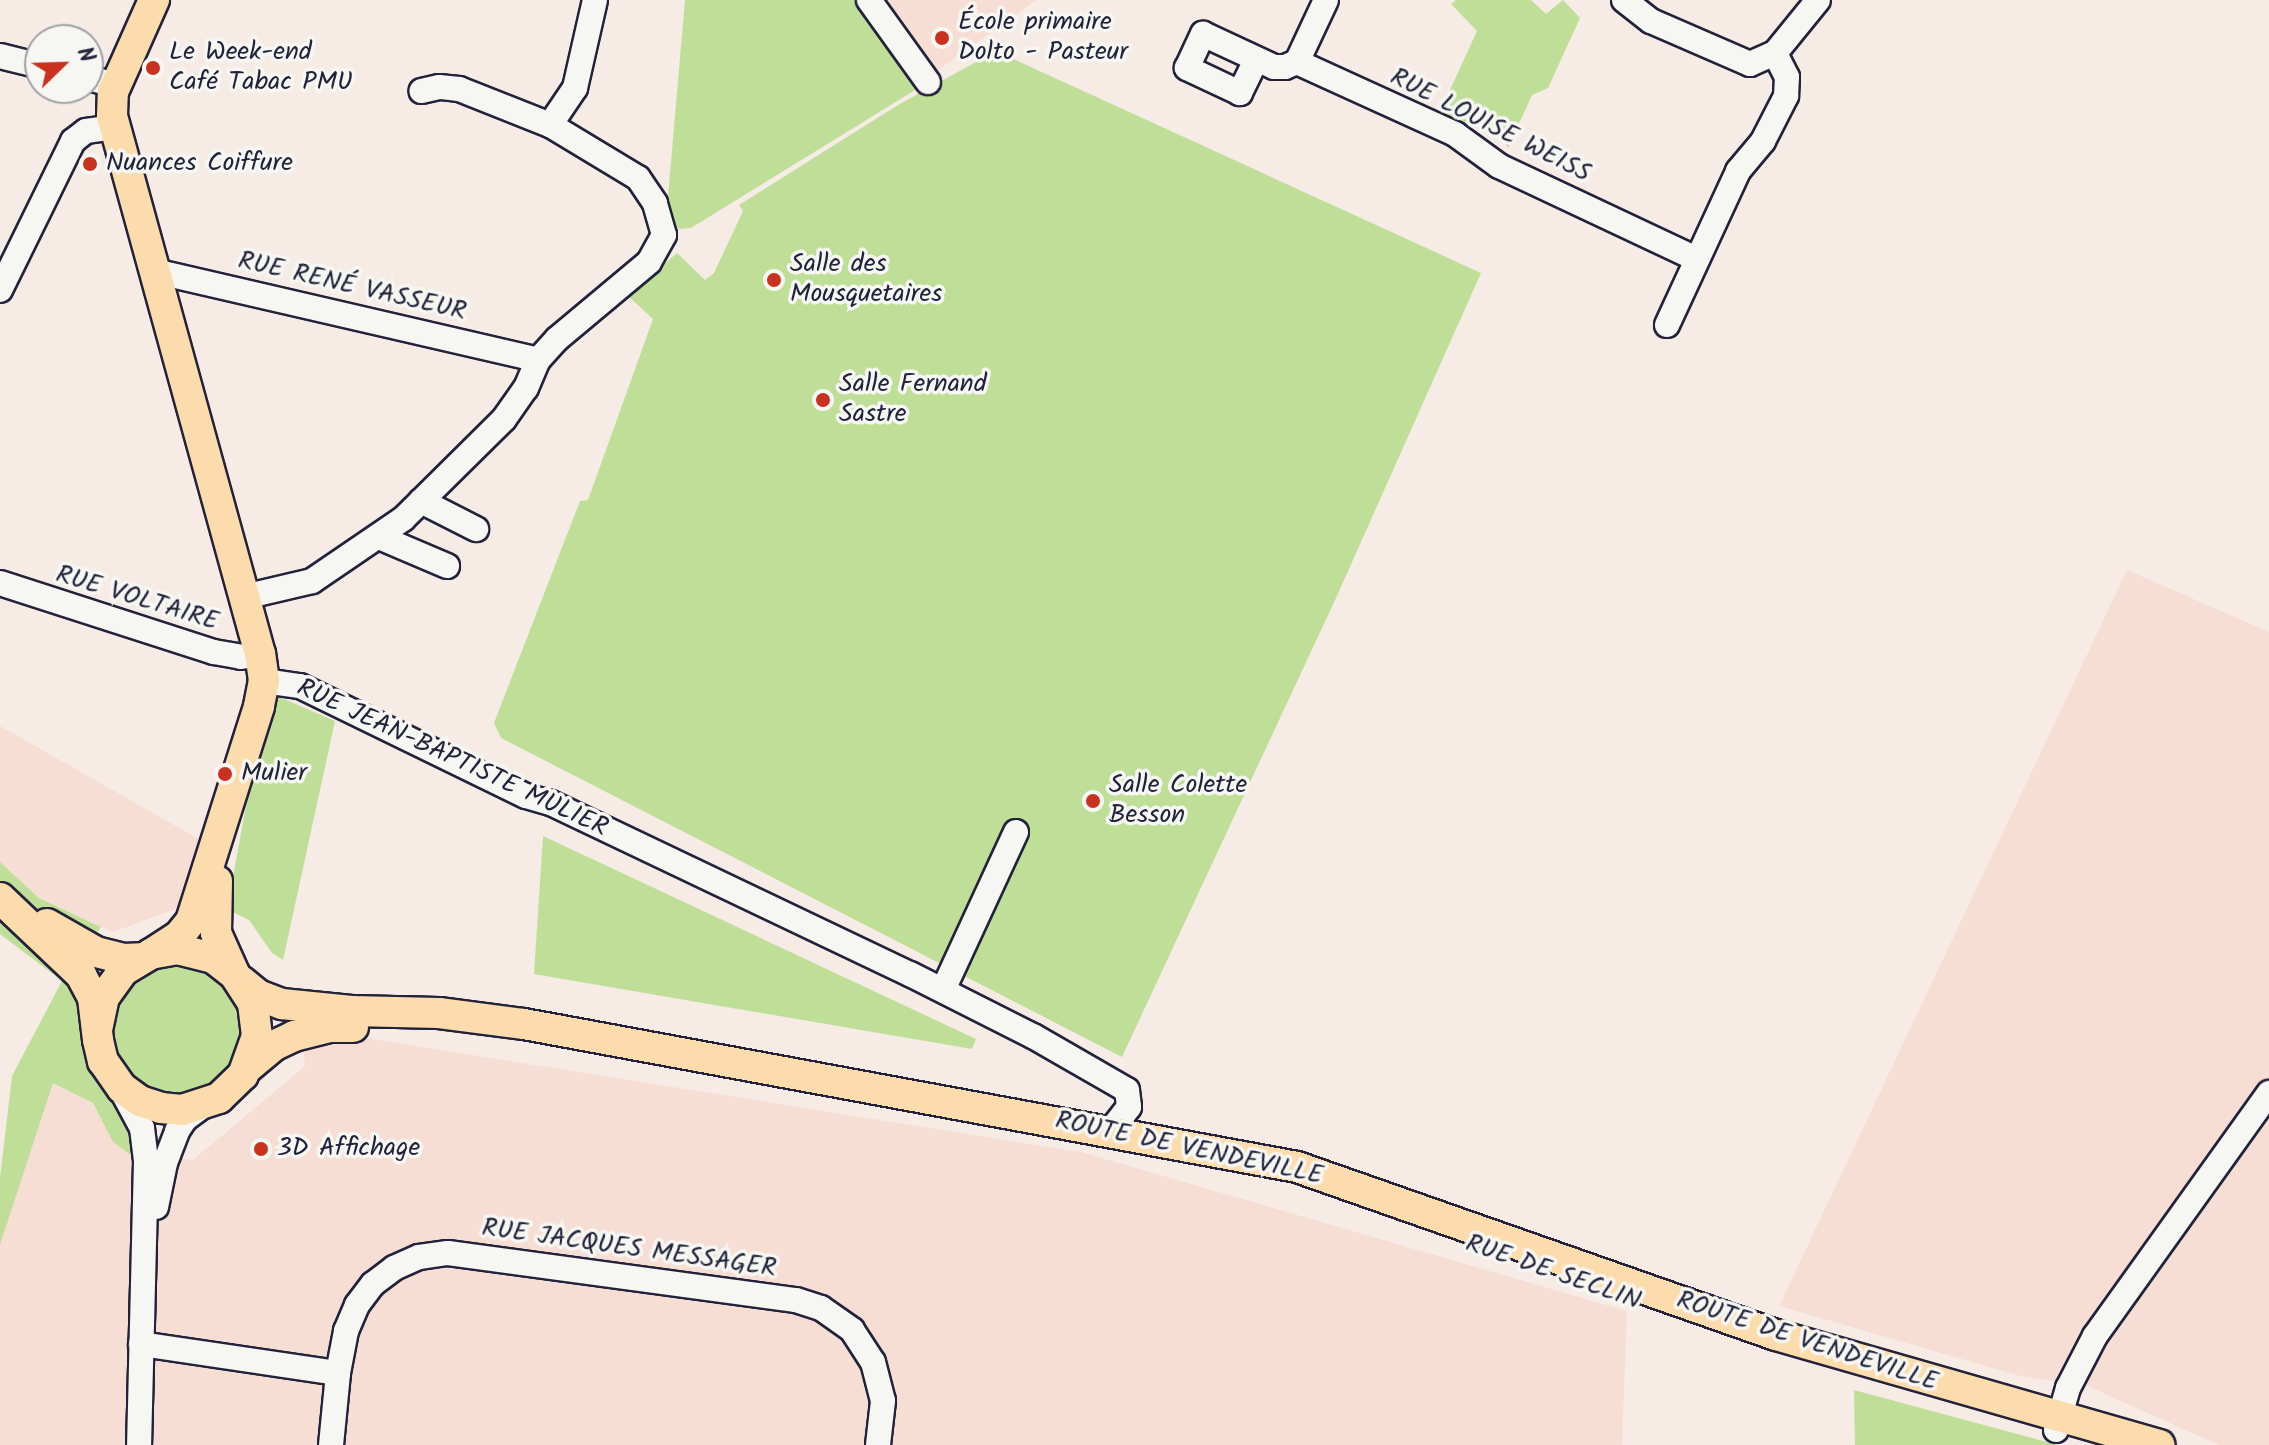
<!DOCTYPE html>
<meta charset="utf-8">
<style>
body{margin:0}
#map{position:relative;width:2269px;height:1445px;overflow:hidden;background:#f6ebe5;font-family:Kalam,sans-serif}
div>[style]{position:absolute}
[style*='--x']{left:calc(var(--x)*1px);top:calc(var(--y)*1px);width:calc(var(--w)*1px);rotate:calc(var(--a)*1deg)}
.built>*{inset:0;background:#f7ded5}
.green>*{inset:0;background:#bfdf98}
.roads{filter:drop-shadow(2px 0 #22223b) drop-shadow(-2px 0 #22223b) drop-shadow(0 2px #22223b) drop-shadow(0 -2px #22223b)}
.minor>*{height:24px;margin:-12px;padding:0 12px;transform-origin:12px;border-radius:12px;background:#f6f6f2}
.major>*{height:30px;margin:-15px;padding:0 15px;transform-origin:15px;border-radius:15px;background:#fcdcac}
.dots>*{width:22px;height:22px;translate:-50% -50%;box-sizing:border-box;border:4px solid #f6f6f2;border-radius:50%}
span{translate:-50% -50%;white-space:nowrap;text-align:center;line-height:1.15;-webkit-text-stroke:7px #f6f6f2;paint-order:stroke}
.poi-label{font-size:26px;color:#22223b}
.left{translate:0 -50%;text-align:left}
.street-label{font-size:26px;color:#22223b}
.north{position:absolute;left:24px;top:24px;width:80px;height:80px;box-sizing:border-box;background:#f6f6f2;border:2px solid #a1a1a9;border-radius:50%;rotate:67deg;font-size:22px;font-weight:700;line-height:32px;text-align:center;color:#22223b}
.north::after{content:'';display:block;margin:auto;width:28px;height:36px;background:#c8321e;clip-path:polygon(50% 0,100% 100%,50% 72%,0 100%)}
</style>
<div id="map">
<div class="built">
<i style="clip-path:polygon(873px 0,1036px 0,930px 76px)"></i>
<i style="clip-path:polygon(2127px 570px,2269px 632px,2269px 1445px,2219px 1445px,2085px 1385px,2020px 1376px,1779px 1306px)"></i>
<i style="clip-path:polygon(0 726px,204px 842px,176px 909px,113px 932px,39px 898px,0 862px)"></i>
<i style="clip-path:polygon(334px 1033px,1081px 1152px,1627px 1311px,1622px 1445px,0 1445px,0 1245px,53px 1082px,93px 1103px,113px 1142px,138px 1160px,139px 1152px,193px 1160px,305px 1066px,303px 1045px)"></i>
</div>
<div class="green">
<i style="clip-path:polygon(685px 0,869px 0,928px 82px,691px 228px,680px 229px,669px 222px,667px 208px)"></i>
<i style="clip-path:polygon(1456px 0,1531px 0,1546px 14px,1563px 0,1580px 18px,1548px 88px,1532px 95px,1508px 148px,1498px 130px,1476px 120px,1456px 124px,1438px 116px,1477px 31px,1451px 4px)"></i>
<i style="clip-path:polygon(996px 51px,1481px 273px,1336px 598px,1122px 1057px,501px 738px,494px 723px,580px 501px,588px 500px,653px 319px,628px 296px,677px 253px,705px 280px,714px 273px,743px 211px,739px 205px,898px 105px)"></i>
<i style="clip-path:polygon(277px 696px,335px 721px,283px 960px,272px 953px,249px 920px,227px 909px,248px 795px)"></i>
<i style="clip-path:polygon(543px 836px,976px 1039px,972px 1049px,534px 974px)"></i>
<i style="clip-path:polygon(0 862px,39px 898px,101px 927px,69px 971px,135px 1126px,139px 1161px,113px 1142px,93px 1103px,53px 1083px,0 1245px,0 1178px,12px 1076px,62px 981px,0 934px)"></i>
<i style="clip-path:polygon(162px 963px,198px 964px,238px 996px,246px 1039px,221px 1083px,180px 1098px,144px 1089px,122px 1069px,111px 1042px,114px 1006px,130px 981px)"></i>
<i style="clip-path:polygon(1854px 1390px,2058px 1445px,1855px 1445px)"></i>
</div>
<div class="roads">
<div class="minor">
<i style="--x:869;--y:0;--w:101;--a:54.3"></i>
<i style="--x:1624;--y:0;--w:34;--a:38"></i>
<i style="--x:1651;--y:21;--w:108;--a:23.5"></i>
<i style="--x:1750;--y:64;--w:27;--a:-24"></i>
<i style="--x:1775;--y:53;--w:68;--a:-50.9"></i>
<i style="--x:0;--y:56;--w:41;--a:14"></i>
<i style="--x:1256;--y:60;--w:37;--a:116"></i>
<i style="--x:1240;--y:93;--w:59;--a:-154.7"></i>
<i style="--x:1187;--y:68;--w:38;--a:-65"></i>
<i style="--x:1203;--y:34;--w:78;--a:24.9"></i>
<i style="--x:1274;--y:67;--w:11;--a:0"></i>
<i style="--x:1285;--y:67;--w:13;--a:-23"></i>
<i style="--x:1297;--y:62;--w:174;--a:24.5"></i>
<i style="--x:1455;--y:134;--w:54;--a:36"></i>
<i style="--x:1499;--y:166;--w:219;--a:25.2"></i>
<i style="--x:1297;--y:62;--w:68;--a:-64.9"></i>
<i style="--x:88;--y:78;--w:29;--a:14"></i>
<i style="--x:550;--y:125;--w:45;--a:-56"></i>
<i style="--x:575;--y:88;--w:90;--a:-77.2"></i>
<i style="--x:154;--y:271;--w:394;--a:13"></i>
<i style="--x:0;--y:290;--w:166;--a:-63.9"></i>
<i style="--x:73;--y:141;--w:16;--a:-38"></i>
<i style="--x:86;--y:131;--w:28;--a:-8"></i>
<i style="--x:1667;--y:325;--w:170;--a:-65.2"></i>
<i style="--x:1738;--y:171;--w:39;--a:-50"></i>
<i style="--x:1763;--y:141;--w:51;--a:-62.9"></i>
<i style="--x:1786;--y:96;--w:19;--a:-87"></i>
<i style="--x:1787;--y:77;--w:27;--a:-117"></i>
<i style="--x:421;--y:501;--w:62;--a:27"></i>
<i style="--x:379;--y:537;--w:74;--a:23.1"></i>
<i style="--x:0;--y:583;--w:225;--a:17.9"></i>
<i style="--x:214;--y:652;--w:27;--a:10"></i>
<i style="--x:241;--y:657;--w:19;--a:-9"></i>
<i style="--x:244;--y:597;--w:70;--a:-13.2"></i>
<i style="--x:312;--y:581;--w:110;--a:-34.3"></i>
<i style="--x:403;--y:519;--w:142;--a:-44.7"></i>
<i style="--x:504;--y:419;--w:38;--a:-55"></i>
<i style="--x:526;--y:388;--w:30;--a:-67"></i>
<i style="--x:538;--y:360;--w:28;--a:-48"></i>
<i style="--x:557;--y:339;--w:120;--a:-39.9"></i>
<i style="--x:649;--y:262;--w:31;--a:-61"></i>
<i style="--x:664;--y:235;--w:33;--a:-106"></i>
<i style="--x:655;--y:203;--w:30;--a:-124"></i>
<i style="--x:638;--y:178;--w:103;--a:-148.9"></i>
<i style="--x:550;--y:125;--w:98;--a:-158.4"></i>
<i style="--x:459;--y:89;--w:20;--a:-174"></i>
<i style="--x:439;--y:87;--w:18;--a:167"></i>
<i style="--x:264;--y:681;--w:36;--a:8"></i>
<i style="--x:300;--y:686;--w:251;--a:26"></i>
<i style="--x:526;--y:796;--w:26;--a:16"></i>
<i style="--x:551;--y:803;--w:398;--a:25.5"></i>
<i style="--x:910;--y:974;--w:138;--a:26.8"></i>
<i style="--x:1033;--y:1036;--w:108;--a:29.9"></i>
<i style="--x:1127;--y:1090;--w:17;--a:83"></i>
<i style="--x:1129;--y:1107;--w:31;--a:128"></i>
<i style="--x:943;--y:990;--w:174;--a:-65.2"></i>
<i style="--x:121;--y:1089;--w:44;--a:61.7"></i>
<i style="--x:142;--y:1128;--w:33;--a:83"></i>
<i style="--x:146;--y:1161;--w:284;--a:91.4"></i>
<i style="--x:156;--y:1207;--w:45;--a:-78.4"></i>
<i style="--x:165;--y:1163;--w:34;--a:-69"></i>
<i style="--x:177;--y:1131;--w:14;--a:-56"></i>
<i style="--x:185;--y:1119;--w:24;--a:-36"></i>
<i style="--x:141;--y:1344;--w:199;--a:8.4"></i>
<i style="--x:2056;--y:1430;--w:44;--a:-74.1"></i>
<i style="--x:2068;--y:1388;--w:59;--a:-62.6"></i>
<i style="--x:2095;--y:1336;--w:299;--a:-54.4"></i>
<i style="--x:331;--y:1445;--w:72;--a:-84.4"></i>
<i style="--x:338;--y:1373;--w:43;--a:-79.2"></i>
<i style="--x:346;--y:1331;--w:28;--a:-67"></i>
<i style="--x:357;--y:1305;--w:26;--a:-53"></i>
<i style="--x:373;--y:1284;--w:26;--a:-37"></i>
<i style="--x:394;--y:1268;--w:27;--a:-24"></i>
<i style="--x:419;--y:1257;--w:29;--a:-8"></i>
<i style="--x:448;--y:1253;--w:351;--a:7.7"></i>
<i style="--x:796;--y:1300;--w:26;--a:18"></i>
<i style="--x:821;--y:1308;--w:38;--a:35"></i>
<i style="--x:852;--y:1330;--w:38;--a:57"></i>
<i style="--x:873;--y:1362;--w:40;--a:75.6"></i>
<i style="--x:883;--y:1401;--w:44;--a:96.5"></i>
</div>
<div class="major">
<i style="--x:217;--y:881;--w:52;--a:91.1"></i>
<i style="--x:216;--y:933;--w:44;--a:65.8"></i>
<i style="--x:0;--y:898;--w:112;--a:43.5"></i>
<i style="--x:81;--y:975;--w:26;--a:62"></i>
<i style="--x:93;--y:998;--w:42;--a:83.2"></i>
<i style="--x:98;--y:1040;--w:22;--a:77"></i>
<i style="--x:103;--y:1061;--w:33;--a:55"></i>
<i style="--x:122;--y:1088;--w:22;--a:36"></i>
<i style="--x:140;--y:1101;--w:22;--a:18"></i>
<i style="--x:161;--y:1108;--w:21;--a:5"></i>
<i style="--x:182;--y:1110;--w:39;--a:-18"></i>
<i style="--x:219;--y:1098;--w:33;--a:-44"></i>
<i style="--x:243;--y:1075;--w:41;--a:-70.3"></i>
<i style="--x:257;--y:1036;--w:33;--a:-97"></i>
<i style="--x:253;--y:1003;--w:33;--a:-123"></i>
<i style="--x:235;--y:975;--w:28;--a:-142"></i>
<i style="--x:213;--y:958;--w:36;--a:-166"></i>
<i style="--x:178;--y:949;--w:27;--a:170"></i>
<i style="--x:151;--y:954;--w:33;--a:149"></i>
<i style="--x:123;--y:971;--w:32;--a:126"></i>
<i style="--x:104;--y:997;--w:33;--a:102"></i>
<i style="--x:47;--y:924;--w:56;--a:29.7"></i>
<i style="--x:96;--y:952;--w:29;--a:14"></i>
<i style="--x:124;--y:959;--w:17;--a:-3"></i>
<i style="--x:151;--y:954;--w:33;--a:-33"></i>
<i style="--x:179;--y:936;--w:19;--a:-51"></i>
<i style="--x:191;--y:921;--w:225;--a:-72.4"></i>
<i style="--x:259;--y:706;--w:25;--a:-79"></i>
<i style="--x:264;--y:681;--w:27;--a:-98"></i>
<i style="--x:260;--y:654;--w:558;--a:-105.38"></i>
<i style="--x:112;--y:116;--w:24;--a:-88"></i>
<i style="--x:113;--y:92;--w:101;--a:-66"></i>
<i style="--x:241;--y:981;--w:22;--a:39"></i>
<i style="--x:258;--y:995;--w:26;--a:21"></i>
<i style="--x:282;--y:1004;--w:70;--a:5.7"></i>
<i style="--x:352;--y:1011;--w:87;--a:1.3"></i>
<i style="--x:439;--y:1013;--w:86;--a:7.4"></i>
<i style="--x:524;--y:1024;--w:786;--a:10.48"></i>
<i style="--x:1297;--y:1167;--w:508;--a:19.33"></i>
<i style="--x:1776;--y:1335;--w:399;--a:16"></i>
<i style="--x:247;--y:1068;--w:34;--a:-40"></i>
<i style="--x:273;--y:1046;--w:23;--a:-25"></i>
<i style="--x:294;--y:1036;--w:37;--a:-14"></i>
<i style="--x:330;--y:1027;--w:23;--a:0"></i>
</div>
</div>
<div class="dots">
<i style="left:942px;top:38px;background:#c8321e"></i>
<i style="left:153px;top:68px;background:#c8321e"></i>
<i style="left:90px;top:164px;background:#c8321e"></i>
<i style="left:774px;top:280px;background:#c8321e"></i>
<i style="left:823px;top:400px;background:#c8321e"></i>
<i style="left:225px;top:774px;background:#c8321e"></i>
<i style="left:1093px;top:801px;background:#c8321e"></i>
<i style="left:261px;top:1149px;background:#c8321e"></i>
</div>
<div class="poi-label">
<span class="left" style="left:958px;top:38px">École primaire<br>Dolto - Pasteur</span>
<span class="left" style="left:169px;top:68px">Le Week-end<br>Café Tabac PMU</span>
<span class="left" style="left:106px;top:164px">Nuances Coiffure</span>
<span class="left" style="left:790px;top:280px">Salle des<br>Mousquetaires</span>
<span class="left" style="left:839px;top:400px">Salle Fernand<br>Sastre</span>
<span class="left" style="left:241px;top:774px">Mulier</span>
<span class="left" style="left:1109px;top:801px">Salle Colette<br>Besson</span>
<span class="left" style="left:277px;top:1149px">3D Affichage</span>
</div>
<div class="street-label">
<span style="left:1490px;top:126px;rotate:27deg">RUE LOUISE WEISS</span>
<span style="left:352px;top:287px;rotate:13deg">RUE RENÉ VASSEUR</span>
<span style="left:137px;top:599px;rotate:17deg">RUE VOLTAIRE</span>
<span style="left:452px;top:759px;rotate:25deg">RUE JEAN-BAPTISTE MULIER</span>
<span style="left:1189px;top:1149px;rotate:12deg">ROUTE DE VENDEVILLE</span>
<span style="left:629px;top:1249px;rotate:8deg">RUE JACQUES MESSAGER</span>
<span style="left:1553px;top:1273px;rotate:19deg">RUE DE SECLIN</span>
<span style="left:1807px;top:1342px;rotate:18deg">ROUTE DE VENDEVILLE</span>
</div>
<div class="north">N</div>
</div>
